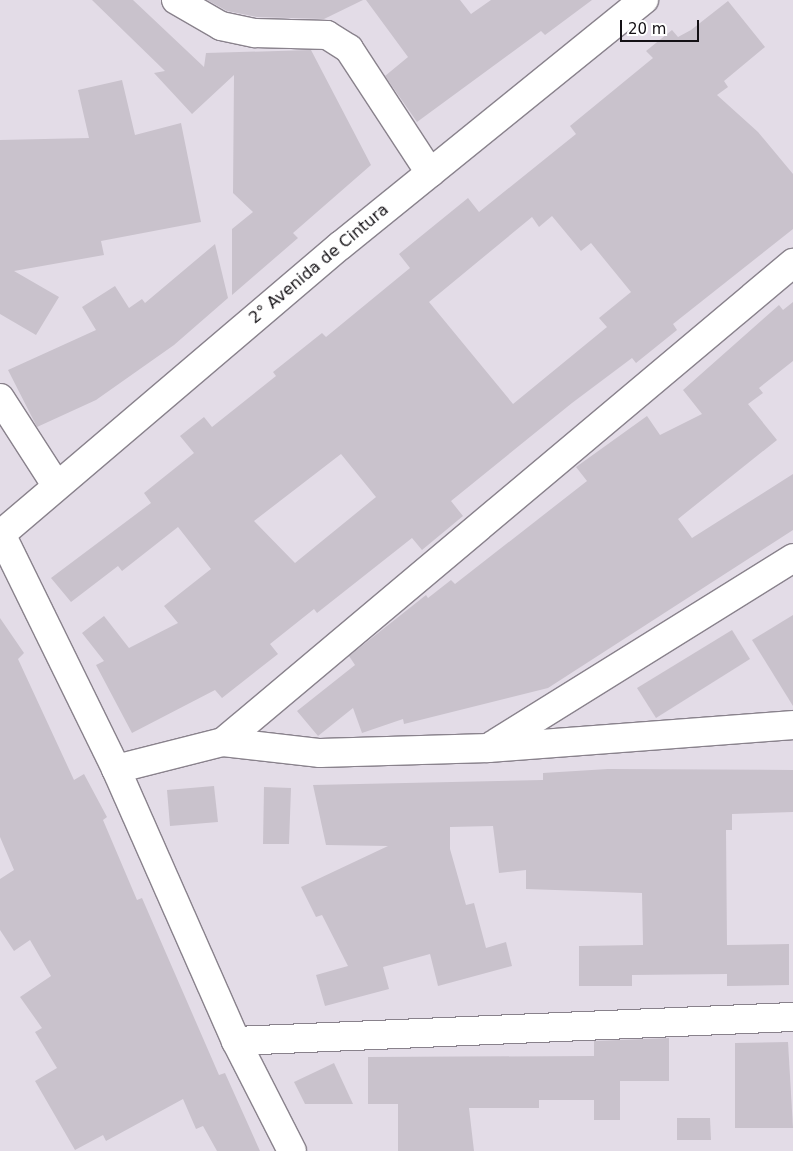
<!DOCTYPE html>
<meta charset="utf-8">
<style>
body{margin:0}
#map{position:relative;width:793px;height:1151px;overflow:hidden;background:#e3dce7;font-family:"DejaVu Sans",sans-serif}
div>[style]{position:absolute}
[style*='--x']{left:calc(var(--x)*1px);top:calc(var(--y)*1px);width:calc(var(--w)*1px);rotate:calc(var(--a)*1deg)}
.building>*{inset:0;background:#c9c2cc}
.roads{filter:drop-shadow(1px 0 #89828c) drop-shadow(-1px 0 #89828c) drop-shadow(0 1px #89828c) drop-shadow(0 -1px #89828c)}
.street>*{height:28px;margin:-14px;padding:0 14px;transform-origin:14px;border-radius:14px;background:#fff}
.secondary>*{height:28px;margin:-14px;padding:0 14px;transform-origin:14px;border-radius:14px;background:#fff}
span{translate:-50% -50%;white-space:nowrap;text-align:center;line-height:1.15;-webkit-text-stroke:5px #fff;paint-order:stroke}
.street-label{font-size:16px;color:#141115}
.scale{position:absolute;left:620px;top:20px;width:79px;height:22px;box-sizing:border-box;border:2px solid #141115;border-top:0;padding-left:6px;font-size:15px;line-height:18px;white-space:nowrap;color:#141115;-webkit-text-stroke:4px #fff;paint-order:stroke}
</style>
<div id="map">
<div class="building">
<i style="clip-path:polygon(92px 0,133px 0,204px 67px,206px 53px,311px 50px,371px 165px,293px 233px,298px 238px,232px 295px,232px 229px,253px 212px,233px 193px,234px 75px,192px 114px,154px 73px,165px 71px)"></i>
<i style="clip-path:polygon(207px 0,363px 0,324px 19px,257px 17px,227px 11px)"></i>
<i style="clip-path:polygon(366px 0,460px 0,471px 14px,491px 0,592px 0,545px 35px,541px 31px,417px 122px,385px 76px,408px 57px)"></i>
<i style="clip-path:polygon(evenodd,728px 1px,765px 47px,724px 81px,728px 87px,717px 95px,758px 132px,793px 174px,793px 229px,673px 324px,677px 330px,636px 363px,632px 358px,572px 403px,451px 501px,463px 516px,422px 550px,412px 538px,317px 613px,314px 609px,270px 644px,278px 654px,222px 698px,215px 690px,132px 733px,96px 665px,104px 661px,82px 633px,104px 616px,129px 648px,178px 623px,164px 606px,211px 569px,178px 527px,122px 571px,118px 566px,71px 602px,51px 578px,151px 503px,144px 493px,194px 453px,180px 436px,204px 417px,212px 427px,276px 376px,273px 372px,322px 333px,326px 337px,410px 268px,399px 254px,468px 198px,479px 212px,576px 134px,570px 126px,653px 58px,646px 51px,672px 30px,678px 37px,691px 30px,728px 1px,552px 216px,581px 251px,591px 243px,631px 292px,599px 318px,607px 327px,513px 404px,429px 302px,532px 217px,539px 227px,552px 216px,728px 1px,341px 454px,376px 497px,295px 563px,254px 521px,341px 454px)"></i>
<i style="clip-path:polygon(122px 80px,135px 135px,181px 123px,201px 222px,101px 241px,104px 255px,14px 271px,59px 297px,36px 335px,0 314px,0 140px,89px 138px,78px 90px)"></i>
<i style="clip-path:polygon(215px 244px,228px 298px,174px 345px,96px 400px,37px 427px,8px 370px,96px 330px,82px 307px,115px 286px,129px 308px,142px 299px,145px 303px)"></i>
<i style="clip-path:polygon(793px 302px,793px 361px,759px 388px,763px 393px,748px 404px,777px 440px,678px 519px,692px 538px,793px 474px,793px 530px,548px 688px,404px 724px,403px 719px,362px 733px,353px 708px,318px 736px,297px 711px,355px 665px,349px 656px,426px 595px,428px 598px,451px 580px,455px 584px,587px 481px,576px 467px,647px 416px,660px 435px,702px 414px,683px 390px,779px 305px,783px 310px)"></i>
<i style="clip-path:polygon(793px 615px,793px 706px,752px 640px)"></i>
<i style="clip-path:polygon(0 618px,24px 653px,18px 659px,74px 780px,84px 774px,107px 817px,103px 820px,137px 900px,142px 898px,219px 1075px,225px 1073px,260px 1151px,217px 1151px,203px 1126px,196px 1129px,183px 1099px,106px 1141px,103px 1135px,75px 1150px,35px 1081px,57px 1068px,35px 1032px,42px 1028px,20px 997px,51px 976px,30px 940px,14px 951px,0 930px,0 879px,14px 870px,0 837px)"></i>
<i style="clip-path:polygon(732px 630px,750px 659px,656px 718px,637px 688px)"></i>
<i style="clip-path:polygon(608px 769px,793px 770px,793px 812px,732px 814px,732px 830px,726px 830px,727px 945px,789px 944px,789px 985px,727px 986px,727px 974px,632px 975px,632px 986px,579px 986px,579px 946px,643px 945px,642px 893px,526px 889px,526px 870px,499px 873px,493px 826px,450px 827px,450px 849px,466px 905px,474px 903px,486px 948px,506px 942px,512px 966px,438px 986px,430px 954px,383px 967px,389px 989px,325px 1006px,316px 975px,348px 966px,322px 915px,316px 917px,301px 887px,388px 846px,326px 845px,313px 785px,543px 780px,543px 773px)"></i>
<i style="clip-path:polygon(214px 786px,218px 822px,170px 826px,167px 790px)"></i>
<i style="clip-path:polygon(264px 787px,291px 788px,289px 844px,263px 844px)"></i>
<i style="clip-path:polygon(669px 1038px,669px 1081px,620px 1081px,620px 1120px,594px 1120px,594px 1100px,539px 1100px,539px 1108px,469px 1108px,474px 1151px,398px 1151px,398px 1104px,368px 1104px,368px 1057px,594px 1056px,594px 1041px)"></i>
<i style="clip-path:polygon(788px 1042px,793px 1128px,735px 1128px,735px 1043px)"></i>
<i style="clip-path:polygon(334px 1063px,353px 1104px,305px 1104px,294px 1082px)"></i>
<i style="clip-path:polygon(677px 1118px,710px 1118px,711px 1140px,677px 1140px)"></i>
</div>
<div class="roads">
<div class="street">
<i style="--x:176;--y:0;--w:52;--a:30"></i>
<i style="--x:221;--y:26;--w:35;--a:12"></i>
<i style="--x:255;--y:33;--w:72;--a:1.6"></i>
<i style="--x:327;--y:35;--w:26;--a:32"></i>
<i style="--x:349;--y:49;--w:148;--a:56.8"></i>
<i style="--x:0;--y:398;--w:103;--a:57.2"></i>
<i style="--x:1;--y:534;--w:262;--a:63.9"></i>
<i style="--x:116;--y:769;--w:297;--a:66.2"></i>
<i style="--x:236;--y:1041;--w:123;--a:63"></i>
<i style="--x:223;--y:742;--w:745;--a:-40.04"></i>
<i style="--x:493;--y:745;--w:354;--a:-31.9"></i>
<i style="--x:116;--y:769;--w:110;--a:-14.2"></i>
<i style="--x:223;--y:742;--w:98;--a:6.5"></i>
<i style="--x:320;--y:753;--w:169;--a:-1.7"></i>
<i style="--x:489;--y:748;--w:305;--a:-4.3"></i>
<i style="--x:236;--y:1041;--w:558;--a:-2.47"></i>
</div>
<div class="secondary">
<i style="--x:0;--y:535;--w:448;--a:-40.4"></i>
<i style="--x:341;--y:245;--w:390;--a:-39"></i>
</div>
</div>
<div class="street-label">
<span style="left:319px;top:264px;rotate:-40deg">2° Avenida de Cintura</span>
</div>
<div class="scale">20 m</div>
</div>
